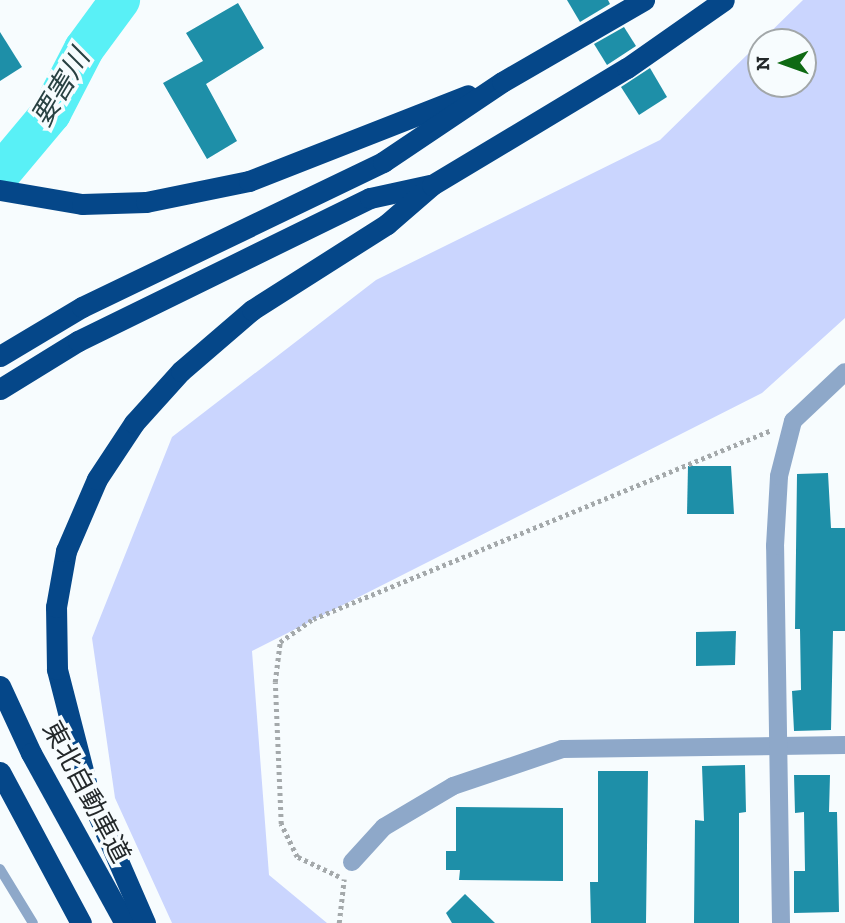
<!DOCTYPE html>
<meta charset="utf-8">
<style>
body{margin:0}
#map{position:relative;width:845px;height:923px;overflow:hidden;background:#f7fcfe;font-family:"Zilla Slab","Noto Sans JP",serif}
div>[style]{position:absolute}
[style*='--x']{left:calc(var(--x)*1px);top:calc(var(--y)*1px);width:calc(var(--w)*1px);rotate:calc(var(--a)*1deg)}
.green>*{inset:0;background:#cad5fe}
.river>*{height:40px;margin:-20px;padding:0 20px;transform-origin:20px;border-radius:20px;background:#59f0f6}
.building>*{inset:0;background:#1e8fa8}
.path>*{height:4.5px;margin-top:-2.25px;transform-origin:0;background:repeating-linear-gradient(90deg,#a4a9ab 0 3.5px,transparent 0 7px)}
.service>*{height:10px;margin:-5px;padding:0 5px;transform-origin:5px;border-radius:5px;background:#8ea8c9}
.minor>*{height:18px;margin:-9px;padding:0 9px;transform-origin:9px;border-radius:9px;background:#8ea8c9}
.tertiary>*{height:18px;margin:-9px;padding:0 9px;transform-origin:9px;border-radius:9px;background:#8ea8c9}
.motorway>*{height:21px;margin:-10.5px;padding:0 10.5px;transform-origin:10.5px;border-radius:10.5px;background:#054789}
span{translate:-50% -50%;white-space:nowrap;text-align:center;line-height:1.15;-webkit-text-stroke:7px #f7fcfe;paint-order:stroke}
.street-label{font-size:26px;color:#23282a}
.water-label{font-size:28px;color:#284142;font-style:italic}
.north{position:absolute;left:747px;top:28px;width:70px;height:70px;box-sizing:border-box;background:#f7fcfe;border:2px solid #a2a7a9;border-radius:50%;rotate:269deg;font-size:19px;font-weight:700;line-height:28px;text-align:center;color:#23282a}
.north::after{content:'';display:block;margin:auto;width:24px;height:32px;background:#0e6a13;clip-path:polygon(50% 0,100% 100%,50% 72%,0 100%)}
</style>
<div id="map">
<div class="green">
<i style="clip-path:polygon(evenodd,803px 0,845px 0,845px 318px,762px 393px,252px 651px,269px 875px,327px 923px,172px 923px,115px 798px,92px 638px,172px 437px,376px 280px,660px 140px,803px 0,761px 42px,803px 42px,803px 84px,761px 84px,761px 42px)"></i>
</div>
<div class="river">
<i style="--x:0;--y:174;--w:80;--a:-50.1"></i>
<i style="--x:51;--y:113;--w:72;--a:-62.7"></i>
<i style="--x:84;--y:49;--w:61;--a:-53.7"></i>
</div>
<div class="building">
<i style="clip-path:polygon(567px 0,608px 0,610px 4px,580px 22px)"></i>
<i style="clip-path:polygon(238px 3px,264px 48px,206px 84px,237px 141px,207px 159px,163px 83px,203px 61px,186px 33px)"></i>
<i style="clip-path:polygon(624px 27px,636px 46px,607px 65px,594px 44px)"></i>
<i style="clip-path:polygon(0 32px,22px 67px,0 81px)"></i>
<i style="clip-path:polygon(650px 68px,667px 97px,639px 115px,621px 87px)"></i>
<i style="clip-path:polygon(688px 466px,731px 466px,734px 514px,687px 514px)"></i>
<i style="clip-path:polygon(828px 473px,831px 528px,845px 528px,845px 631px,833px 631px,831px 730px,794px 731px,792px 691px,801px 690px,800px 629px,795px 629px,797px 474px)"></i>
<i style="clip-path:polygon(736px 631px,735px 665px,696px 666px,696px 632px)"></i>
<i style="clip-path:polygon(745px 765px,746px 812px,739px 813px,739px 923px,694px 923px,695px 820px,704px 821px,702px 766px)"></i>
<i style="clip-path:polygon(598px 771px,648px 771px,646px 923px,591px 923px,590px 882px,598px 882px)"></i>
<i style="clip-path:polygon(794px 775px,830px 775px,829px 812px,837px 812px,839px 912px,794px 913px,794px 871px,805px 871px,804px 812px,795px 813px)"></i>
<i style="clip-path:polygon(456px 807px,563px 808px,563px 881px,459px 880px,460px 870px,446px 870px,446px 851px,456px 851px)"></i>
<i style="clip-path:polygon(465px 894px,495px 923px,452px 923px,446px 913px)"></i>
</div>
<div class="path">
<i style="--x:339;--y:877;--w:47;--a:-154.5"></i>
<i style="--x:297;--y:857;--w:37;--a:-116"></i>
<i style="--x:281;--y:824;--w:142;--a:-92.4"></i>
<i style="--x:275;--y:682;--w:40;--a:-82.9"></i>
<i style="--x:280;--y:642;--w:40;--a:-34.9"></i>
<i style="--x:313;--y:619;--w:494;--a:-22.4"></i>
<i style="--x:339;--y:923;--w:44;--a:-83.5"></i>
</div>
<div class="service">
<i style="--x:0;--y:869;--w:63;--a:58.6"></i>
</div>
<div class="minor">
<i style="--x:352;--y:862;--w:47;--a:-47.6"></i>
<i style="--x:384;--y:827;--w:80;--a:-30.7"></i>
<i style="--x:453;--y:786;--w:115;--a:-18.7"></i>
<i style="--x:562;--y:749;--w:283;--a:-0.8"></i>
</div>
<div class="tertiary">
<i style="--x:781;--y:923;--w:377;--a:-90.9"></i>
<i style="--x:775;--y:546;--w:70;--a:-86.7"></i>
<i style="--x:779;--y:476;--w:57;--a:-75.7"></i>
<i style="--x:793;--y:421;--w:71;--a:-43.3"></i>
</div>
<div class="motorway">
<i style="--x:0;--y:190;--w:83;--a:9.7"></i>
<i style="--x:82;--y:204;--w:64;--a:-1.8"></i>
<i style="--x:146;--y:202;--w:105;--a:-11.5"></i>
<i style="--x:249;--y:181;--w:235;--a:-21.4"></i>
<i style="--x:0;--y:356;--w:96;--a:-30.9"></i>
<i style="--x:82;--y:307;--w:334;--a:-25.7"></i>
<i style="--x:383;--y:162;--w:143;--a:-33.9"></i>
<i style="--x:502;--y:82;--w:164;--a:-30"></i>
<i style="--x:0;--y:389;--w:92;--a:-31.6"></i>
<i style="--x:78;--y:341;--w:325;--a:-26.1"></i>
<i style="--x:370;--y:198;--w:61;--a:-12.2"></i>
<i style="--x:0;--y:686;--w:74;--a:65.2"></i>
<i style="--x:31;--y:753;--w:194;--a:61.1"></i>
<i style="--x:0;--y:772;--w:171;--a:61.8"></i>
<i style="--x:145;--y:923;--w:141;--a:-113.5"></i>
<i style="--x:89;--y:794;--w:129;--a:-104.4"></i>
<i style="--x:57;--y:669;--w:62;--a:-90.9"></i>
<i style="--x:56;--y:607;--w:57;--a:-79.9"></i>
<i style="--x:66;--y:551;--w:78;--a:-66.7"></i>
<i style="--x:97;--y:479;--w:67;--a:-56.5"></i>
<i style="--x:134;--y:423;--w:70;--a:-47.9"></i>
<i style="--x:181;--y:371;--w:94;--a:-40.7"></i>
<i style="--x:252;--y:310;--w:160;--a:-32.5"></i>
<i style="--x:387;--y:224;--w:60;--a:-40.9"></i>
<i style="--x:432;--y:185;--w:227;--a:-31"></i>
<i style="--x:627;--y:68;--w:118;--a:-35"></i>
</div>
<div class="street-label">
<span style="left:86px;top:792px;rotate:62deg">東北自動車道</span>
</div>
<div class="water-label">
<span style="left:61px;top:88px;rotate:-59deg">要害川</span>
</div>
<div class="north">N</div>
</div>
